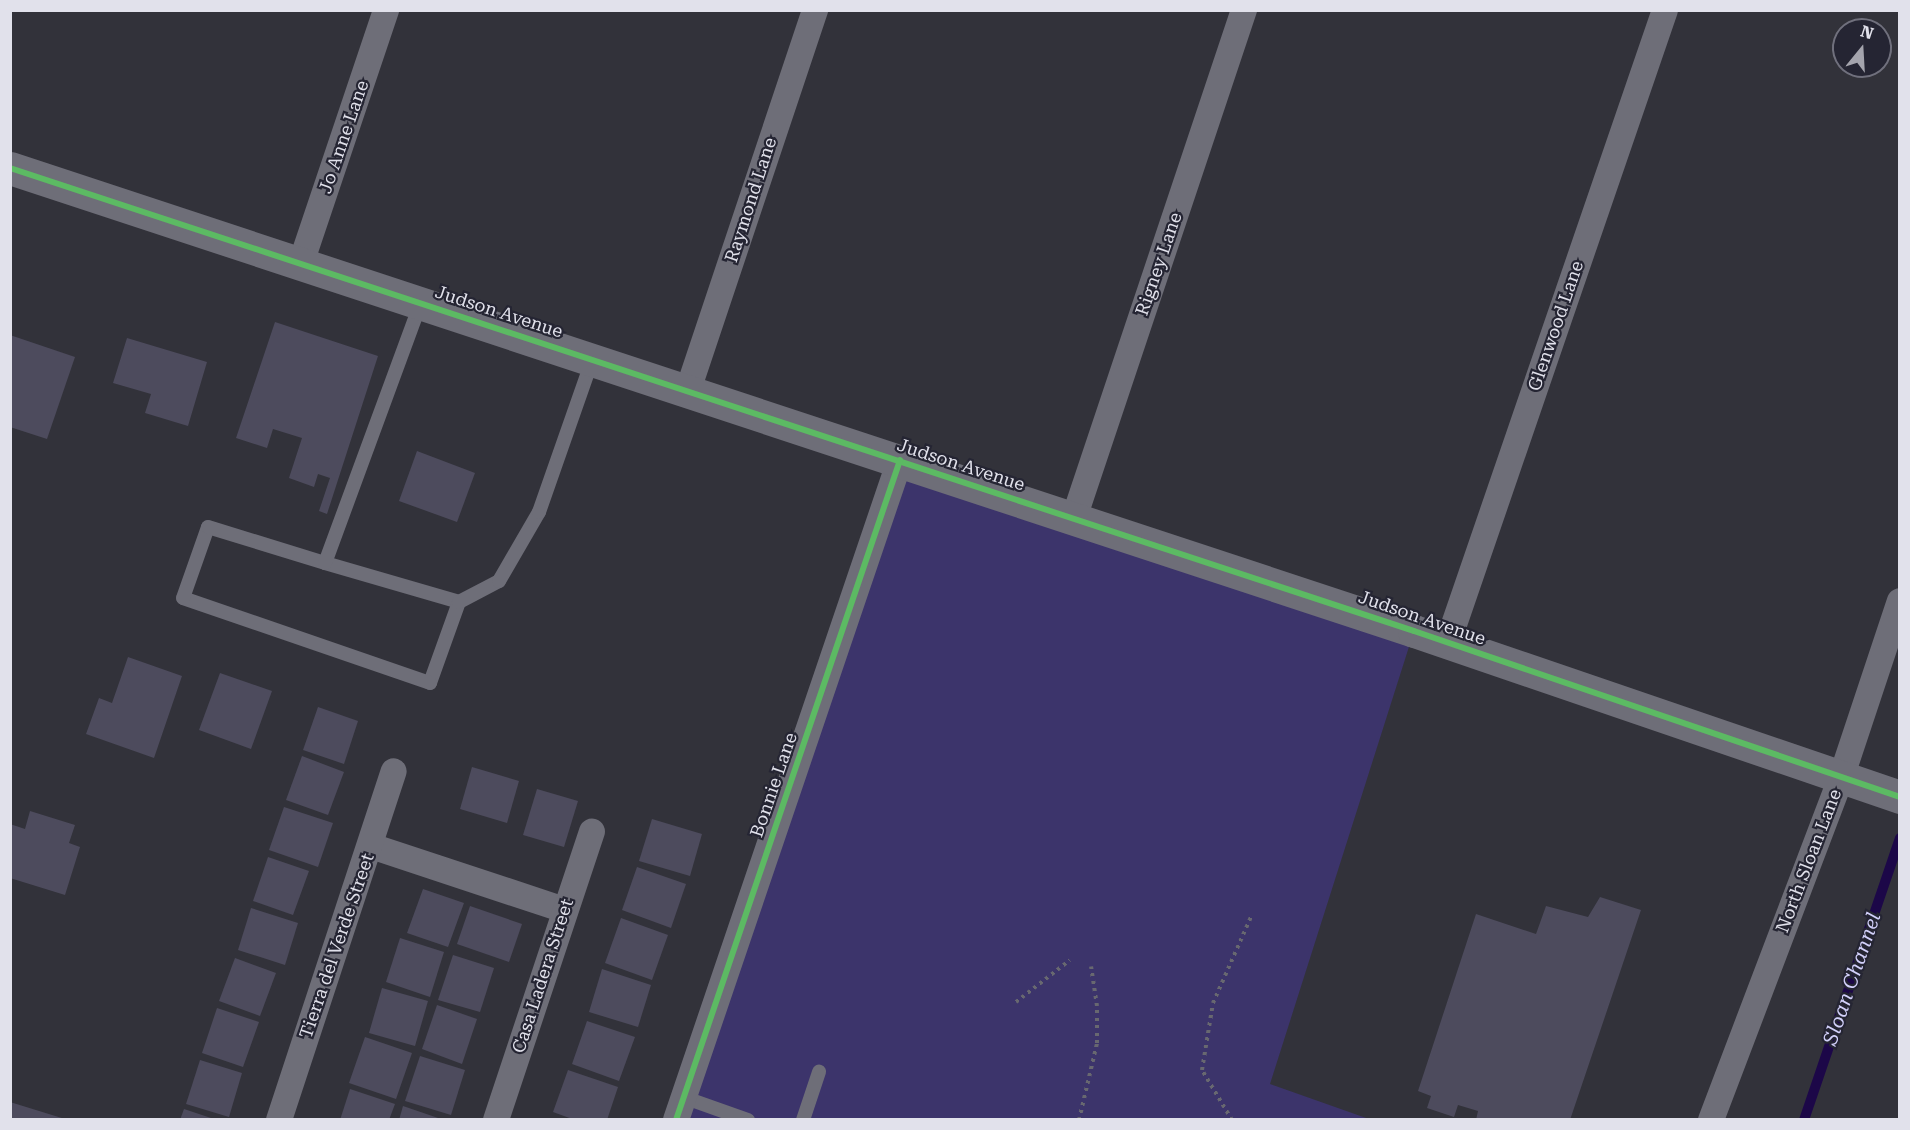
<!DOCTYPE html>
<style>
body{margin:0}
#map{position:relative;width:1910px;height:1130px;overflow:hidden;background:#32323a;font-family:"Roboto Serif",serif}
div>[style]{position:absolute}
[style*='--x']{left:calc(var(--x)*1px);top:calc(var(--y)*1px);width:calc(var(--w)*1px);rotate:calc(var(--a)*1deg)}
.green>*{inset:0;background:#3c346b}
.stream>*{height:10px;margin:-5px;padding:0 5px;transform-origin:5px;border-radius:5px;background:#1c0748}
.building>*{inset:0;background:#4d4b5d}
.path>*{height:4px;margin-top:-2px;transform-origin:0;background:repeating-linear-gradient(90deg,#686870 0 3px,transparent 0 7.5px)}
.service>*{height:14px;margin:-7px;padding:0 7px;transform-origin:7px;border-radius:7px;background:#6e6e78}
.minor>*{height:26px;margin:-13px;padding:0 13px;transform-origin:13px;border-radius:13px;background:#6e6e78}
.tertiary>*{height:33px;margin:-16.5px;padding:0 16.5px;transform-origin:16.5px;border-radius:16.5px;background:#6e6e78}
.cycleway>*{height:6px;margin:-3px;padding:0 3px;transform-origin:3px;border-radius:3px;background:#5cba63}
span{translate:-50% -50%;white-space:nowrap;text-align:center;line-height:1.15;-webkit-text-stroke:4.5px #252533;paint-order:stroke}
.street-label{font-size:18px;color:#e1e1eb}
.water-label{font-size:20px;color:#d2d0fa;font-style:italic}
.frame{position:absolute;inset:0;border:12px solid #e1e1eb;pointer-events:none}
.north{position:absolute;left:1832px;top:18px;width:60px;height:60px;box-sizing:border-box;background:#252533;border:2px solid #70707d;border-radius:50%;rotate:18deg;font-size:16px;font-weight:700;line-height:24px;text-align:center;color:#e1e1eb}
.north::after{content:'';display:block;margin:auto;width:21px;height:27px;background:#a4a4ad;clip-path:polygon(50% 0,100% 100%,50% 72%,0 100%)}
</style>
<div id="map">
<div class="green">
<i style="clip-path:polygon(900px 460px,1414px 631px,1270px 1084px,1369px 1119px,677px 1120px)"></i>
</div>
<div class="stream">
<i style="--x:1804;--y:1120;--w:298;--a:-71.2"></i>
</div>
<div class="building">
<i style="clip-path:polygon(275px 322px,378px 356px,327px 514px,319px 511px,330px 478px,318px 474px,314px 487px,289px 478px,302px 438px,273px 429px,267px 448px,236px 438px)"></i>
<i style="clip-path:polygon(10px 335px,75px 357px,47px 439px,10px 427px)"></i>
<i style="clip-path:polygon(127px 338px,207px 362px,188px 426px,145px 413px,151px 394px,113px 383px)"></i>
<i style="clip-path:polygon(417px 451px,475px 473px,457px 522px,399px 501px)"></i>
<i style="clip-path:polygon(128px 657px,182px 676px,154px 758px,86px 734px,99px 698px,112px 703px)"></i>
<i style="clip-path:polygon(220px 673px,272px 691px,251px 749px,199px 730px)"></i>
<i style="clip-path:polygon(318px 707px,358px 721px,344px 764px,303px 750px)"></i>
<i style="clip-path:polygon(302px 756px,344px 772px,328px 815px,286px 800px)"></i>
<i style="clip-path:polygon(472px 767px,519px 781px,507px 823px,460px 809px)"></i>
<i style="clip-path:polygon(537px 789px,578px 801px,564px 847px,523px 835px)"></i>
<i style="clip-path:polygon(284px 807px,333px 823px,318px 867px,269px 850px)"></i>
<i style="clip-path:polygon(30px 811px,75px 825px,69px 843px,80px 847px,65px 895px,10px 878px,10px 824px,25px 829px)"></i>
<i style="clip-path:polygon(652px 819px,702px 834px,690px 876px,639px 861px)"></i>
<i style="clip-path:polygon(268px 857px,309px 871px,293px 915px,253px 901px)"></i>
<i style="clip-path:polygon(637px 867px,686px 884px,671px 928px,622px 910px)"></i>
<i style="clip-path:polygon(423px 889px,464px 903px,448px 947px,407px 933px)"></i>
<i style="clip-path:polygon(1600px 897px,1641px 910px,1570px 1120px,1476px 1120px,1478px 1111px,1458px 1105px,1454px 1117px,1427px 1108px,1431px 1096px,1418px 1091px,1476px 914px,1536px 934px,1546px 906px,1588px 917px)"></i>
<i style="clip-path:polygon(470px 906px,522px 924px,509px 962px,457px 944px)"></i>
<i style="clip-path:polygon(251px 908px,298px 923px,285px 965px,238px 950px)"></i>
<i style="clip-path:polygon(621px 918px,668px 935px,652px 980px,605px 963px)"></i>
<i style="clip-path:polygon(400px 938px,444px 952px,430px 997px,386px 982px)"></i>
<i style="clip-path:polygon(453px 955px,494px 968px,480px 1012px,438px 1000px)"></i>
<i style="clip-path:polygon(235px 958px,276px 973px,260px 1016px,219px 1001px)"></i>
<i style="clip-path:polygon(602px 969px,651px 985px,638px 1027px,589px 1012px)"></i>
<i style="clip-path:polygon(382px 988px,428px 1001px,415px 1046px,369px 1033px)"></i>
<i style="clip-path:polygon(437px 1005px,477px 1019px,462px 1064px,422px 1049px)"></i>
<i style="clip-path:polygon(217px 1008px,259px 1022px,243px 1067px,202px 1053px)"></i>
<i style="clip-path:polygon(587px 1021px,635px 1037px,619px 1081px,572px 1064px)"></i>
<i style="clip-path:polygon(365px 1037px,412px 1053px,396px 1099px,349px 1083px)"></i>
<i style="clip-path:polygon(420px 1056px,465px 1070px,451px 1115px,405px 1101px)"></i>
<i style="clip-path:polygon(200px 1060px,242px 1073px,229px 1117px,186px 1104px)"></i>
<i style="clip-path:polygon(568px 1070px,618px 1087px,607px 1120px,575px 1120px,553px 1112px)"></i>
<i style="clip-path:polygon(350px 1089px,395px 1104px,389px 1120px,340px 1120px)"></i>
<i style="clip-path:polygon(10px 1102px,65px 1119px,65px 1120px,10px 1120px)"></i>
<i style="clip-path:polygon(403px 1106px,441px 1119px,441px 1120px,399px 1120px)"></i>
<i style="clip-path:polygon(184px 1109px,214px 1119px,214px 1120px,180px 1120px)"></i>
</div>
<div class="path">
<i style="--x:1016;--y:1002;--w:68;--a:-37.9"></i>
<i style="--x:1079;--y:1120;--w:79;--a:-76.8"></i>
<i style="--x:1097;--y:1043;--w:37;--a:-90"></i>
<i style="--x:1097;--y:1006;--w:40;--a:-98.5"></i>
<i style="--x:1232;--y:1120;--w:58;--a:-121"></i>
<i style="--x:1202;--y:1070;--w:68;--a:-80.7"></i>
<i style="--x:1213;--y:1003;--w:94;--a:-66.2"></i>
</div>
<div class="service">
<i style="--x:325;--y:563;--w:140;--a:16.2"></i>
<i style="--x:459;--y:602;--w:86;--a:109.7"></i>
<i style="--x:430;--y:683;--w:261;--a:-161"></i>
<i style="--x:183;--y:598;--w:75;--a:-70.6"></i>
<i style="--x:208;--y:527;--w:122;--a:17.1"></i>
<i style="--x:325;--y:563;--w:278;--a:-69.8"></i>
<i style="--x:459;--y:602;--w:45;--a:-27.7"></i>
<i style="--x:499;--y:581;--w:80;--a:-59.9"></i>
<i style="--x:539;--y:512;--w:160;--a:-70.7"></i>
<i style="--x:683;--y:1097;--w:69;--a:19.5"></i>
<i style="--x:803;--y:1120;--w:51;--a:-71.6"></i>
</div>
<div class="minor">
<i style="--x:301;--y:263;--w:267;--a:-71.4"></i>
<i style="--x:688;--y:390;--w:401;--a:-71.5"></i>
<i style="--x:1074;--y:518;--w:536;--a:-71.5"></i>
<i style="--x:1448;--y:642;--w:668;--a:-71.05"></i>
<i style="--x:371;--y:846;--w:203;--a:18.3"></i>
<i style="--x:279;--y:1120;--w:367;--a:-71.8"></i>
<i style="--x:496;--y:1120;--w:304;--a:-71.6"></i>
<i style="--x:676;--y:1120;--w:697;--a:-71.25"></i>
<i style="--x:1711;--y:1120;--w:369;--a:-69.2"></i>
<i style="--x:1842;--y:775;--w:183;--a:-71.6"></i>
</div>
<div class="tertiary">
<i style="--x:10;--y:168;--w:1478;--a:18.25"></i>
<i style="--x:1414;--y:631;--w:514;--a:18.86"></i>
</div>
<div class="cycleway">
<i style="--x:10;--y:168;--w:1478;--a:18.25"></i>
<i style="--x:1414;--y:631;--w:514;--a:18.86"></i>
<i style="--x:676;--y:1120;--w:697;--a:-71.25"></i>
</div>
<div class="street-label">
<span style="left:344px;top:137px;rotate:-71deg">Jo Anne Lane</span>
<span style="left:751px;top:200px;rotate:-72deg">Raymond Lane</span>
<span style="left:1159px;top:264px;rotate:-71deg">Rigney Lane</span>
<span style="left:499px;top:312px;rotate:18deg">Judson Avenue</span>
<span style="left:1556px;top:326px;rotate:-71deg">Glenwood Lane</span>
<span style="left:961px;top:465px;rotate:18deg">Judson Avenue</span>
<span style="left:1422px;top:618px;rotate:19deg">Judson Avenue</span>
<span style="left:774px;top:785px;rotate:-71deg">Bonnie Lane</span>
<span style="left:1809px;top:861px;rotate:-69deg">North Sloan Lane</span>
<span style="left:337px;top:946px;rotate:-71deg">Tierra del Verde Street</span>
<span style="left:543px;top:976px;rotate:-72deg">Casa Ladera Street</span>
</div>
<div class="water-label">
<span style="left:1852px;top:979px;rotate:-71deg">Sloan Channel</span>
</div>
<div class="frame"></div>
<div class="north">N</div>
</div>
